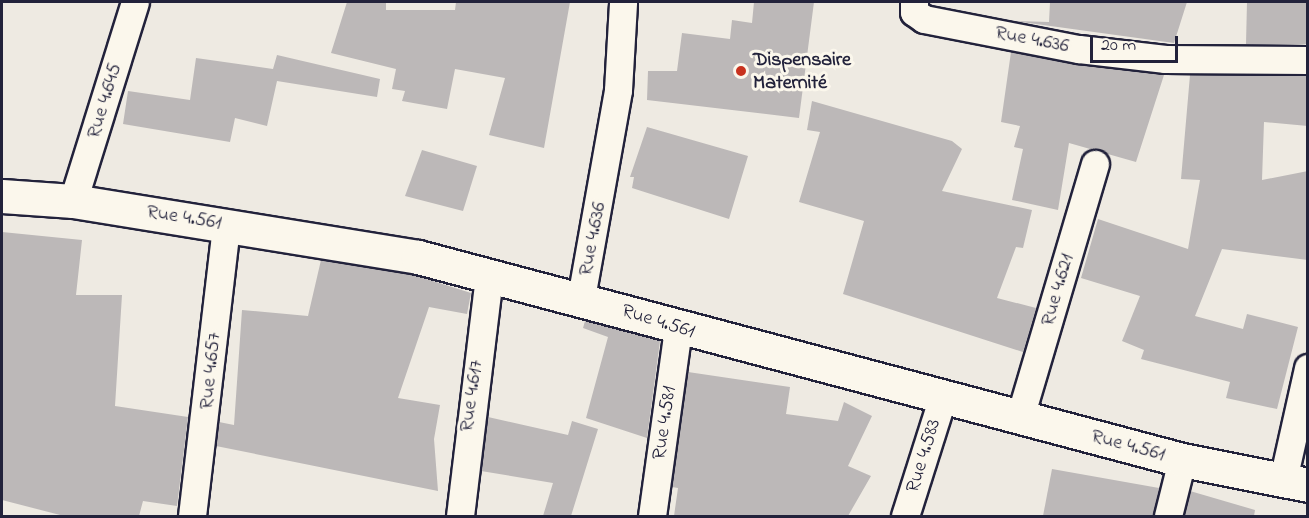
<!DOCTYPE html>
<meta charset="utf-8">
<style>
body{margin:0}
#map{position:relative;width:1309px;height:518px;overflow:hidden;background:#eeeae2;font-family:"Indie Flower",sans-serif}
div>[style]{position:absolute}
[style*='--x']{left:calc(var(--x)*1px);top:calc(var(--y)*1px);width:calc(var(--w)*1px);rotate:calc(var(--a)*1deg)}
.building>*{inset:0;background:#bcb8b8}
.roads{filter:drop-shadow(2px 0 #22223b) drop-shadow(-2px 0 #22223b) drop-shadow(0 2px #22223b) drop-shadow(0 -2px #22223b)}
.street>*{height:27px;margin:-13.5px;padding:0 13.5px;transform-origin:13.5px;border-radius:13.5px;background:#fbf7ec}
.secondary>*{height:33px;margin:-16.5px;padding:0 16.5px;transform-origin:16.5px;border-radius:16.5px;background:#fbf7ec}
.dots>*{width:16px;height:16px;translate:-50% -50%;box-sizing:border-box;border:3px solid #fbf7ec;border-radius:50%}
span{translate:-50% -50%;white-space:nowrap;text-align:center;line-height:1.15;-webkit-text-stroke:6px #fbf7ec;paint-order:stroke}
.street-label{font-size:20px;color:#22223b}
.poi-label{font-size:20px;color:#22223b;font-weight:700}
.left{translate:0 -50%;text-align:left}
.frame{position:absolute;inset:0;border:3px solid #22223b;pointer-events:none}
.scale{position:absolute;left:1090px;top:36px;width:88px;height:27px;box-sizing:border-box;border:3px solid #22223b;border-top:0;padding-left:8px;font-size:18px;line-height:21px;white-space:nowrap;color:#22223b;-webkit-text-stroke:4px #fbf7ec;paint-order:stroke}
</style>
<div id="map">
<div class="building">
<i style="clip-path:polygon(347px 2px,386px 2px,386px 10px,455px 10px,456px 2px,570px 2px,544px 148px,489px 135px,505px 78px,455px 69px,447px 109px,402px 101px,405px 91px,392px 89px,396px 69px,331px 53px)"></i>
<i style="clip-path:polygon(754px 2px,814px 2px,799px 118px,647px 100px,648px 71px,677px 71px,682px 33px,730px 39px,732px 20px,752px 23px)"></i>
<i style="clip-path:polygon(1050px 2px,1187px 2px,1174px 43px,1015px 21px,1049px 22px)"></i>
<i style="clip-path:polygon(1247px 2px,1308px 2px,1308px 44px,1246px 44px)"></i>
<i style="clip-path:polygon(1011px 52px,1164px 75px,1136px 162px,1069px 143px,1058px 210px,1012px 200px,1023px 149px,1014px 147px,1020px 126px,1001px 122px)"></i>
<i style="clip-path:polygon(277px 55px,380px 79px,377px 97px,277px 81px,267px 126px,235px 118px,230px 142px,123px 124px,128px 91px,190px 100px,196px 58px,273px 69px)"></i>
<i style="clip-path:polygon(1190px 75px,1308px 76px,1308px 126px,1264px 122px,1262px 180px,1308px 171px,1308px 260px,1222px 249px,1195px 316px,1243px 329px,1247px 314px,1298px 327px,1277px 409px,1226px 398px,1230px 382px,1141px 359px,1144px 350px,1122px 341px,1140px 296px,1081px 278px,1098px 219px,1188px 249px,1200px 180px,1181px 179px)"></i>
<i style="clip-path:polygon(812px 101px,952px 141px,962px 149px,942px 191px,1032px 210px,1023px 248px,1016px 247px,997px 298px,1036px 308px,1023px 352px,843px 294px,864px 221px,799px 202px,820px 132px,807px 130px)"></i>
<i style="clip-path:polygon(647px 127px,748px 156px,729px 219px,632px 188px,634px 177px,630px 177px)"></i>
<i style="clip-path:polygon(422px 150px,477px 166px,463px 211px,405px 196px)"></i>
<i style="clip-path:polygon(2px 232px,82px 240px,76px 295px,122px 295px,115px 406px,188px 417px,177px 506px,143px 501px,139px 516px,64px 516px,2px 500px)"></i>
<i style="clip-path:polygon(321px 260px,414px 275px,471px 293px,467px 314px,429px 307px,398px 398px,440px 405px,434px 439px,438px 491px,216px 446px,219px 422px,234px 425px,242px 310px,308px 316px)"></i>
<i style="clip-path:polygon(585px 321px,660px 341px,647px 438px,586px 418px,608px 337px,583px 328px)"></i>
<i style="clip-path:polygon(688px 372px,790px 387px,786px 414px,838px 421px,844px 402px,872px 416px,848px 466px,871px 476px,848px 516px,674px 516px,678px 488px,672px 487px)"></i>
<i style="clip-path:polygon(488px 417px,568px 435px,572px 421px,598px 429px,571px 516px,543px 516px,553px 483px,481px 471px)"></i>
<i style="clip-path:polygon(1052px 469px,1159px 488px,1153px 516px,1043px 516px)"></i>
<i style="clip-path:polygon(1190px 491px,1255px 510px,1254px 516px,1184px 516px)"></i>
</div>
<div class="roads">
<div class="street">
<i style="--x:914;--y:2;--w:10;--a:90"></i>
<i style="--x:914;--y:12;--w:12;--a:35"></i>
<i style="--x:924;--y:19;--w:158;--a:11"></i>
<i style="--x:1079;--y:49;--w:87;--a:6.6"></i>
<i style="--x:1165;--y:59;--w:143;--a:0.4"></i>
<i style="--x:73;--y:201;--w:208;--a:-72.7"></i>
<i style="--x:581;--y:298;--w:211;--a:-79.9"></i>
<i style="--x:618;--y:90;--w:88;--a:-86.7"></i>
<i style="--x:1020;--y:417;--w:264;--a:-73.5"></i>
<i style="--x:1283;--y:480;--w:115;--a:-77.4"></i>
<i style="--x:192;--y:516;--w:293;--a:-83.3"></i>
<i style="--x:460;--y:516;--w:243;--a:-83.1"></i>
<i style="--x:652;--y:516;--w:189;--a:-82.1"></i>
<i style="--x:905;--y:516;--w:126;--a:-72.4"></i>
<i style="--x:1168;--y:516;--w:58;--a:-76"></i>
</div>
<div class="secondary">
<i style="--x:2;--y:196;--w:71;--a:4"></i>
<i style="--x:73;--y:201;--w:350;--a:9.2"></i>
<i style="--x:418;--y:257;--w:791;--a:14.88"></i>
<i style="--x:1182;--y:460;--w:128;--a:11.2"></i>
</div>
</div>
<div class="dots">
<i style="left:741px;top:71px;background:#c8321e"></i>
</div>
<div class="street-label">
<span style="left:1032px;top:40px;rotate:11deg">Rue 4.636</span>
<span style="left:105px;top:101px;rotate:-73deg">Rue 4.645</span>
<span style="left:184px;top:218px;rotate:9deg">Rue 4.561</span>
<span style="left:593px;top:239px;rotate:-79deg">Rue 4.636</span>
<span style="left:1058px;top:290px;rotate:-74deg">Rue 4.621</span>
<span style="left:658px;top:322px;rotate:17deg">Rue 4.561</span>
<span style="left:211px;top:371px;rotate:-84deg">Rue 4.657</span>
<span style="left:472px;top:396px;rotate:-82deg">Rue 4.617</span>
<span style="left:665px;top:423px;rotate:-82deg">Rue 4.581</span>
<span style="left:1128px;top:446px;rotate:15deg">Rue 4.561</span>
<span style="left:924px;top:456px;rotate:-73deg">Rue 4.583</span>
</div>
<div class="poi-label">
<span class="left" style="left:753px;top:72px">Dispensaire<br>Maternité</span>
</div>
<div class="frame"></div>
<div class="scale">20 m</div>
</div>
